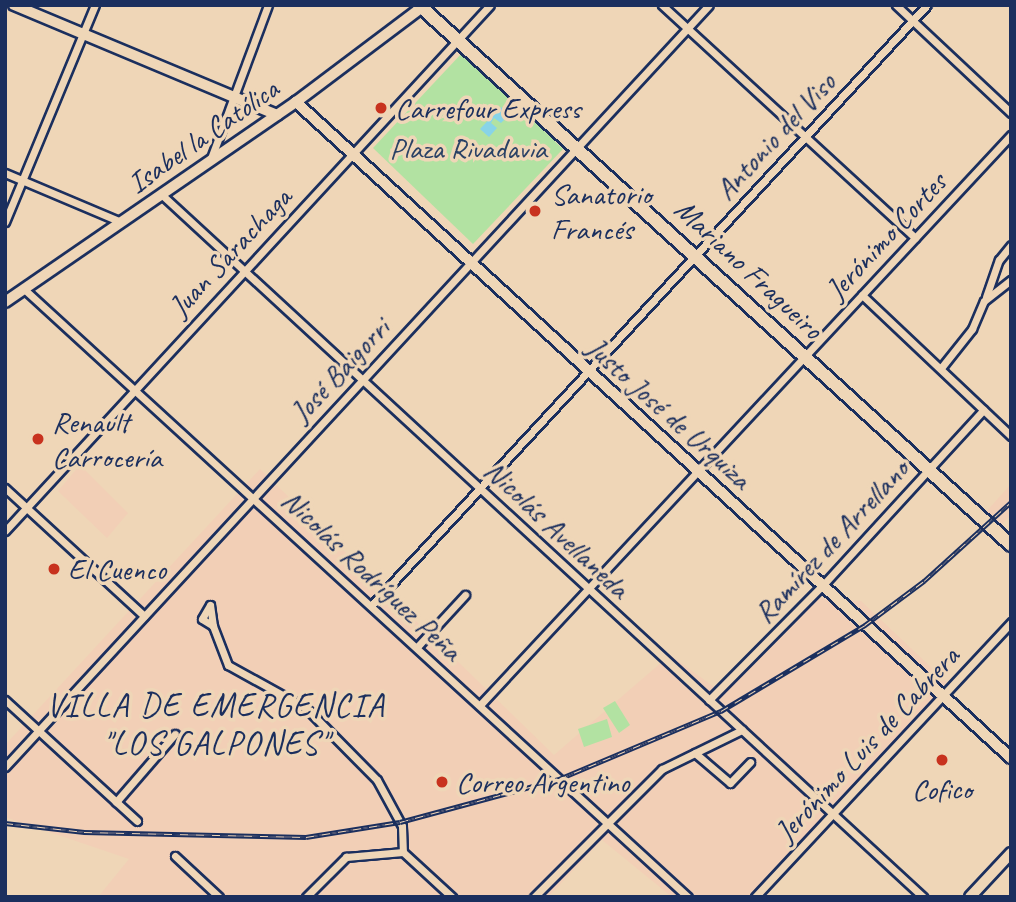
<!DOCTYPE html>
<meta charset="utf-8">
<style>
body{margin:0}
#map{position:relative;width:1016px;height:902px;overflow:hidden;background:#efd6b7;font-family:Caveat,sans-serif}
div>[style]{position:absolute}
[style*='--x']{left:calc(var(--x)*1px);top:calc(var(--y)*1px);width:calc(var(--w)*1px);rotate:calc(var(--a)*1deg)}
.built>*{inset:0;background:#f2cfb6}
.green>*{inset:0;background:#b2e2a2}
.water>*{inset:0;background:#88d4e8}
.roads{filter:drop-shadow(2px 0 #1b2f5e) drop-shadow(-2px 0 #1b2f5e) drop-shadow(0 2px #1b2f5e) drop-shadow(0 -2px #1b2f5e)}
.street>*{height:7px;margin:-3.5px;padding:0 3.5px;transform-origin:3.5px;border-radius:3.5px;background:#efd6b7}
.secondary>*{height:10px;margin:-5px;padding:0 5px;transform-origin:5px;border-radius:5px;background:#efd6b7}
.primary>*{height:12px;margin:-6px;padding:0 6px;transform-origin:6px;border-radius:6px;background:#efd6b7}
.rail>*{height:5px;margin-top:-2.5px;transform-origin:0;background:repeating-linear-gradient(90deg,#efd6b7 0 8px,#1b2f5e 0 16px);box-sizing:border-box;border-block:2px solid #1b2f5e}
.dots>*{width:19px;height:19px;translate:-50% -50%;box-sizing:border-box;border:4px solid #efd6b7;border-radius:50%}
span{translate:-50% -50%;white-space:nowrap;text-align:center;line-height:1.15;-webkit-text-stroke:7px #efd6b7;paint-order:stroke}
.poi-label{font-size:30px;color:#1b2f5e}
.left{translate:0 -50%;text-align:left}
.street-label{font-size:30px;color:#1b2f5e}
.park-label{font-size:30px;color:#2a4165}
.quarter-label{font-size:33px;color:#1b2f5e;letter-spacing:2px}
.frame{position:absolute;inset:0;border:7px solid #1b2f5e;pointer-events:none}
</style>
<div id="map">
<div class="built">
<i style="clip-path:polygon(80px 465px,128px 513px,107px 538px,58px 491px)"></i>
<i style="clip-path:polygon(260px 469px,554px 755px,670px 655px,724px 694px,818px 598px,861px 601px,952px 687px,758px 897px,672px 897px,602px 840px,548px 897px,98px 897px,129px 859px,5px 817px,5px 745px)"></i>
<i style="clip-path:polygon(1011px 484px,1011px 515px,999px 527px,985px 513px)"></i>
</div>
<div class="green">
<i style="clip-path:polygon(462px 53px,563px 149px,473px 244px,373px 148px)"></i>
<i style="clip-path:polygon(615px 701px,630px 725px,619px 733px,603px 708px)"></i>
<i style="clip-path:polygon(607px 719px,612px 737px,584px 747px,578px 729px)"></i>
</div>
<div class="water">
<i style="clip-path:polygon(501px 107px,509px 115px,501px 123px,494px 118px,491px 123px,497px 128px,489px 137px,480px 129px)"></i>
</div>
<div class="roads">
<div class="street">
<i style="--x:662;--y:5;--w:344;--a:42.6"></i>
<i style="--x:896;--y:5;--w:158;--a:43.2"></i>
<i style="--x:210;--y:161;--w:166;--a:-69.6"></i>
<i style="--x:5;--y:173;--w:126;--a:22.9"></i>
<i style="--x:161;--y:194;--w:1037;--a:42.69"></i>
<i style="--x:5;--y:222;--w:235;--a:-67.5"></i>
<i style="--x:24;--y:289;--w:900;--a:42.48"></i>
<i style="--x:862;--y:295;--w:205;--a:43.4"></i>
<i style="--x:986;--y:297;--w:39;--a:-71"></i>
<i style="--x:999;--y:260;--w:19;--a:-51"></i>
<i style="--x:941;--y:368;--w:50;--a:-51.5"></i>
<i style="--x:972;--y:329;--w:30;--a:-67"></i>
<i style="--x:984;--y:301;--w:34;--a:-38"></i>
<i style="--x:5;--y:488;--w:189;--a:42.6"></i>
<i style="--x:5;--y:531;--w:715;--a:-47.32"></i>
<i style="--x:372;--y:605;--w:817;--a:-47.23"></i>
<i style="--x:213;--y:626;--w:21;--a:-98"></i>
<i style="--x:210;--y:605;--w:16;--a:120"></i>
<i style="--x:202;--y:619;--w:13;--a:32"></i>
<i style="--x:213;--y:626;--w:42;--a:69"></i>
<i style="--x:228;--y:665;--w:89;--a:28.9"></i>
<i style="--x:306;--y:708;--w:101;--a:45.4"></i>
<i style="--x:377;--y:780;--w:52;--a:61.5"></i>
<i style="--x:402;--y:826;--w:26;--a:88"></i>
<i style="--x:417;--y:647;--w:71;--a:-47.3"></i>
<i style="--x:5;--y:700;--w:179;--a:42.5"></i>
<i style="--x:709;--y:700;--w:161;--a:-45.3"></i>
<i style="--x:822;--y:586;--w:239;--a:-47.5"></i>
<i style="--x:480;--y:705;--w:779;--a:-47.03"></i>
<i style="--x:695;--y:753;--w:46;--a:40.6"></i>
<i style="--x:730;--y:783;--w:29;--a:-46"></i>
<i style="--x:5;--y:767;--w:1037;--a:-47.27"></i>
<i style="--x:116;--y:802;--w:90;--a:-49.1"></i>
<i style="--x:175;--y:856;--w:60;--a:43"></i>
<i style="--x:306;--y:897;--w:57;--a:-45"></i>
<i style="--x:346;--y:857;--w:57;--a:-5"></i>
<i style="--x:403;--y:852;--w:67;--a:42.6"></i>
<i style="--x:534;--y:897;--w:181;--a:-45"></i>
<i style="--x:662;--y:769;--w:89;--a:-26"></i>
<i style="--x:755;--y:897;--w:376;--a:-47"></i>
</div>
<div class="secondary">
<i style="--x:14;--y:5;--w:285;--a:22.7"></i>
<i style="--x:296;--y:102;--w:970;--a:42.54"></i>
<i style="--x:5;--y:302;--w:353;--a:-34.5"></i>
<i style="--x:296;--y:102;--w:158;--a:-37"></i>
<i style="--x:970;--y:897;--w:60;--a:-47"></i>
</div>
<div class="primary">
<i style="--x:419;--y:5;--w:801;--a:42.37"></i>
</div>
</div>
<div class="rail">
<i style="--x:5;--y:823;--w:80;--a:6.5"></i>
<i style="--x:84;--y:832;--w:222;--a:1.3"></i>
<i style="--x:306;--y:837;--w:95;--a:-9.1"></i>
<i style="--x:400;--y:822;--w:165;--a:-15.1"></i>
<i style="--x:559;--y:779;--w:176;--a:-22.8"></i>
<i style="--x:721;--y:711;--w:168;--a:-30.8"></i>
<i style="--x:865;--y:625;--w:74;--a:-36.7"></i>
<i style="--x:924;--y:581;--w:118;--a:-42.2"></i>
</div>
<div class="dots">
<i style="left:381px;top:108px;background:#c8321e"></i>
<i style="left:535px;top:211px;background:#c8321e"></i>
<i style="left:38px;top:439px;background:#c8321e"></i>
<i style="left:54px;top:569px;background:#c8321e"></i>
<i style="left:942px;top:760px;background:#c8321e"></i>
<i style="left:442px;top:782px;background:#c8321e"></i>
</div>
<div class="poi-label">
<span class="left" style="left:395px;top:108px">Carrefour Express</span>
<span class="left" style="left:551px;top:211px">Sanatorio<br>Francés</span>
<span class="left" style="left:52px;top:439px">Renault<br>Carrocería</span>
<span class="left" style="left:68px;top:569px">El Cuenco</span>
<span class="left" style="left:456px;top:782px">Correo Argentino</span>
<span style="left:942px;top:789px">Cofico</span>
</div>
<div class="street-label">
<span style="left:203px;top:136px;rotate:-35deg">Isabel la Católica</span>
<span style="left:775px;top:136px;rotate:-47deg">Antonio del Viso</span>
<span style="left:886px;top:236px;rotate:-47deg">Jerónimo Cortes</span>
<span style="left:230px;top:252px;rotate:-47deg">Juan Sarachaga</span>
<span style="left:749px;top:269px;rotate:43deg">Mariano Fragueiro</span>
<span style="left:340px;top:370px;rotate:-47deg">José Baigorri</span>
<span style="left:669px;top:413px;rotate:42deg">Justo José de Urquiza</span>
<span style="left:557px;top:529px;rotate:43deg">Nicolás Avellaneda</span>
<span style="left:831px;top:541px;rotate:-47deg">Ramírez de Arrellano</span>
<span style="left:372px;top:575px;rotate:43deg">Nicolás Rodríguez Peña</span>
<span style="left:867px;top:744px;rotate:-47deg">Jerónimo Luis de Cabrera</span>
</div>
<div class="park-label">
<span style="left:468px;top:148px">Plaza Rivadavia</span>
</div>
<div class="quarter-label">
<span style="left:216px;top:725px">VILLA DE EMERGENCIA<br>"LOS GALPONES"</span>
</div>
<div class="frame"></div>
</div>
